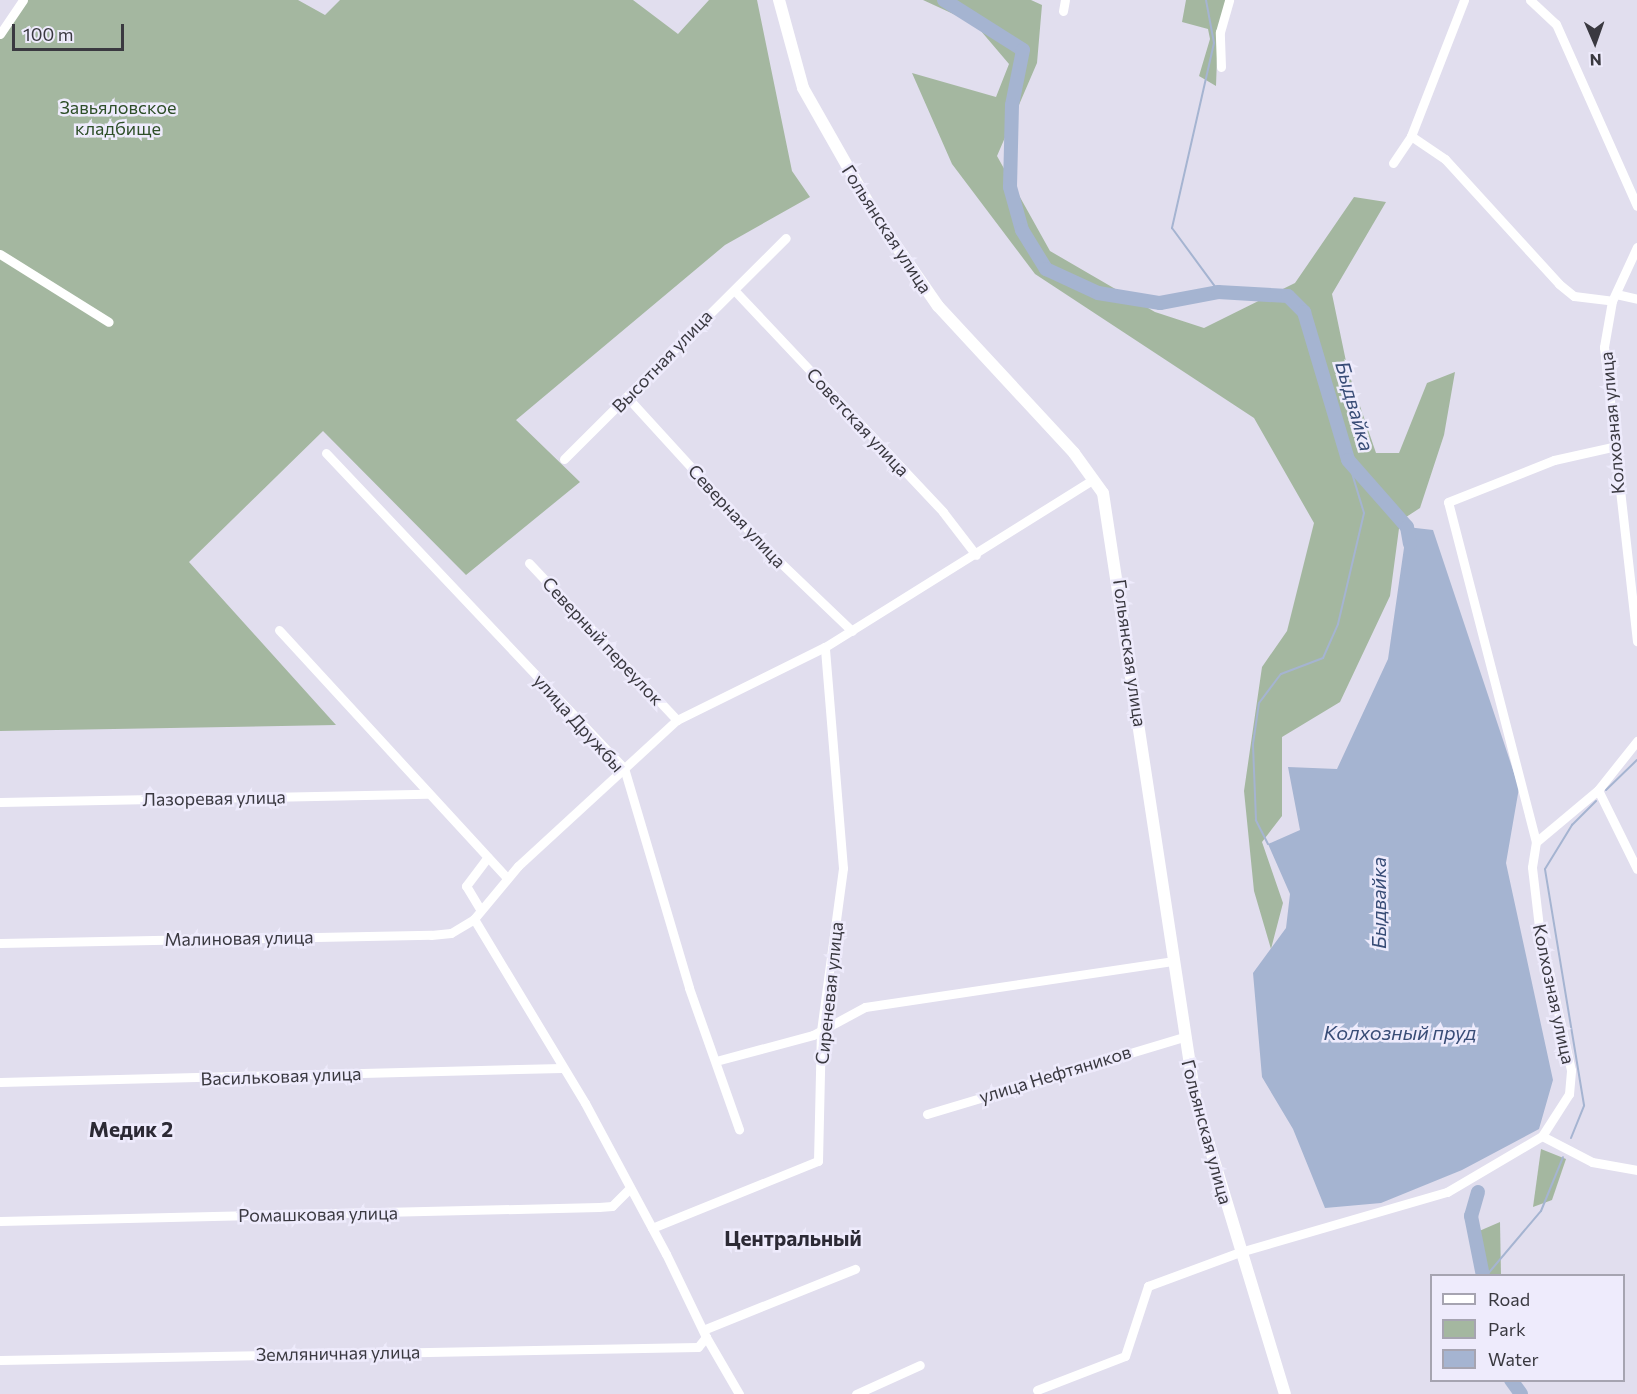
<!DOCTYPE html>
<meta charset="utf-8">
<style>
body{margin:0}
#map{position:relative;width:1637px;height:1394px;overflow:hidden;background:#e1deee;font-family:Commissioner,sans-serif}
div>[style]{position:absolute}
[style*='--x']{left:calc(var(--x)*1px);top:calc(var(--y)*1px);width:calc(var(--w)*1px);rotate:calc(var(--a)*1deg)}
.green>*{inset:0;background:#a4b7a0}
.water>*{inset:0;background:#a5b4d1}
.stream>*{height:2px;margin:-1px;padding:0 1px;transform-origin:1px;border-radius:1px;background:#a5b4d1}
.river>*{height:14px;margin:-7px;padding:0 7px;transform-origin:7px;border-radius:7px;background:#a5b4d1}
.minor>*{height:9px;margin:-4.5px;padding:0 4.5px;transform-origin:4.5px;border-radius:4.5px;background:#fff}
.major>*{height:12px;margin:-6px;padding:0 6px;transform-origin:6px;border-radius:6px;background:#fff}
span{translate:-50% -50%;white-space:nowrap;text-align:center;line-height:1.15;-webkit-text-stroke:5px #eeebfc;paint-order:stroke}
.park-label{font-size:18px;color:#2e4f28}
.street-label{font-size:18px;color:#3a3940}
.water-label{font-size:20px;color:#394d77;font-style:italic}
.quarter-label{font-size:21px;color:#2c2a35;font-weight:700}
.legend{position:absolute;left:1430px;top:1274px;width:195px;height:108px;box-sizing:border-box;background:#eeebfc;border:2px solid #a6a4b1;margin:0;padding:8px 10px;list-style:none;font-size:18px;color:#3a3940}
.legend li{display:flex;align-items:center;gap:12px;height:30px}
.legend b{width:30px;border:2px solid #a6a4b1}
.north{position:absolute;left:1565px;top:12px;width:60px;height:60px;-webkit-text-stroke:4px #eeebfc;paint-order:stroke;rotate:178deg;font-size:16px;font-weight:700;line-height:24px;text-align:center;color:#3a3940}
.north::after{content:'';display:block;margin:auto;width:21px;height:27px;background:#3a3940;clip-path:polygon(50% 0,100% 100%,50% 72%,0 100%)}
.scale{position:absolute;left:12px;top:24px;width:112px;height:27px;box-sizing:border-box;border:3px solid #3a3940;border-top:0;padding-left:8px;font-size:18px;line-height:21px;white-space:nowrap;color:#3a3940;-webkit-text-stroke:4px #eeebfc;paint-order:stroke}
</style>
<div id="map">
<div class="green">
<i style="clip-path:polygon(25px 0,298px 0,325px 15px,340px 0,633px 0,678px 34px,709px 0,757px 0,792px 171px,810px 197px,725px 245px,516px 420px,580px 482px,466px 575px,323px 431px,189px 562px,336px 725px,0 731px,0 37px)"></i>
<i style="clip-path:polygon(923px 0,1031px 0,1042px 5px,1037px 63px,997px 156px,1050px 251px,1155px 312px,1204px 328px,1295px 283px,1354px 197px,1386px 202px,1332px 294px,1348px 371px,1376px 453px,1399px 453px,1427px 383px,1455px 372px,1444px 435px,1420px 508px,1400px 521px,1390px 596px,1340px 702px,1282px 737px,1282px 816px,1262px 842px,1283px 903px,1271px 949px,1254px 891px,1244px 791px,1262px 667px,1287px 631px,1314px 523px,1254px 418px,1035px 274px,952px 164px,912px 73px,996px 97px,1009px 64px,975px 24px)"></i>
<i style="clip-path:polygon(1186px 0,1229px 0,1218px 30px,1216px 86px,1199px 76px,1210px 39px,1208px 29px,1182px 22px)"></i>
<i style="clip-path:polygon(1541px 1149px,1566px 1159px,1552px 1200px,1533px 1207px)"></i>
<i style="clip-path:polygon(1500px 1222px,1501px 1275px,1477px 1275px,1470px 1235px)"></i>
</div>
<div class="water">
<i style="clip-path:polygon(1407px 527px,1433px 530px,1519px 788px,1506px 863px,1553px 1080px,1539px 1129px,1462px 1170px,1381px 1203px,1325px 1208px,1293px 1129px,1262px 1077px,1253px 973px,1286px 928px,1290px 894px,1268px 844px,1300px 830px,1288px 767px,1337px 769px,1388px 659px)"></i>
</div>
<div class="stream">
<i style="--x:1206;--y:0;--w:44;--a:79.5"></i>
<i style="--x:1214;--y:43;--w:190;--a:102.8"></i>
<i style="--x:1172;--y:228;--w:79;--a:53.7"></i>
<i style="--x:1606;--y:790;--w:43;--a:-44.1"></i>
<i style="--x:1268;--y:844;--w:27;--a:-117"></i>
<i style="--x:1256;--y:820;--w:76;--a:-92.3"></i>
<i style="--x:1253;--y:744;--w:41;--a:-81.7"></i>
<i style="--x:1259;--y:703;--w:36;--a:-53"></i>
<i style="--x:1281;--y:674;--w:45;--a:-20.9"></i>
<i style="--x:1323;--y:658;--w:37;--a:-66"></i>
<i style="--x:1338;--y:624;--w:114;--a:-76.8"></i>
<i style="--x:1364;--y:513;--w:55;--a:-106.8"></i>
<i style="--x:1571;--y:1138;--w:35;--a:-68"></i>
<i style="--x:1584;--y:1105;--w:239;--a:-99.4"></i>
<i style="--x:1545;--y:869;--w:52;--a:-58.5"></i>
<i style="--x:1572;--y:825;--w:34;--a:-45"></i>
<i style="--x:1486;--y:1276;--w:85;--a:-49.8"></i>
<i style="--x:1541;--y:1211;--w:58;--a:-67.8"></i>
</div>
<div class="river">
<i style="--x:944;--y:0;--w:93;--a:32.3"></i>
<i style="--x:1023;--y:50;--w:56;--a:101.3"></i>
<i style="--x:1012;--y:105;--w:82;--a:91.4"></i>
<i style="--x:1010;--y:187;--w:45;--a:74.4"></i>
<i style="--x:1022;--y:230;--w:46;--a:58.4"></i>
<i style="--x:1046;--y:269;--w:57;--a:24.8"></i>
<i style="--x:1098;--y:293;--w:63;--a:9.2"></i>
<i style="--x:1160;--y:303;--w:59;--a:-10.7"></i>
<i style="--x:1218;--y:292;--w:70;--a:3.3"></i>
<i style="--x:1288;--y:296;--w:23;--a:45"></i>
<i style="--x:1304;--y:312;--w:154;--a:73.4"></i>
<i style="--x:1348;--y:460;--w:89;--a:48.6"></i>
<i style="--x:1407;--y:527;--w:17;--a:80"></i>
<i style="--x:1478;--y:1192;--w:25;--a:106"></i>
<i style="--x:1471;--y:1216;--w:61;--a:78.7"></i>
<i style="--x:1511;--y:1380;--w:17;--a:54"></i>
</div>
<div class="minor">
<i style="--x:1530;--y:0;--w:35;--a:43"></i>
<i style="--x:1556;--y:24;--w:199;--a:66"></i>
<i style="--x:1063;--y:11;--w:11;--a:-80"></i>
<i style="--x:0;--y:34;--w:41;--a:-55.9"></i>
<i style="--x:1221;--y:67;--w:35;--a:-92"></i>
<i style="--x:1220;--y:32;--w:33;--a:-74"></i>
<i style="--x:1411;--y:136;--w:41;--a:34.1"></i>
<i style="--x:1445;--y:159;--w:169;--a:47.6"></i>
<i style="--x:1559;--y:284;--w:19;--a:39"></i>
<i style="--x:1574;--y:296;--w:38;--a:7"></i>
<i style="--x:1393;--y:163;--w:32;--a:-56"></i>
<i style="--x:1411;--y:136;--w:146;--a:-68.7"></i>
<i style="--x:1637;--y:247;--w:60;--a:114.8"></i>
<i style="--x:1612;--y:301;--w:47;--a:99.9"></i>
<i style="--x:1604;--y:347;--w:296;--a:83.6"></i>
<i style="--x:0;--y:254;--w:128;--a:32"></i>
<i style="--x:736;--y:292;--w:302;--a:46.7"></i>
<i style="--x:943;--y:512;--w:54;--a:52.5"></i>
<i style="--x:1616;--y:294;--w:22;--a:13"></i>
<i style="--x:627;--y:397;--w:202;--a:47.6"></i>
<i style="--x:763;--y:546;--w:123;--a:43.7"></i>
<i style="--x:326;--y:453;--w:434;--a:46.6"></i>
<i style="--x:624;--y:768;--w:229;--a:73.5"></i>
<i style="--x:689;--y:988;--w:150;--a:70.5"></i>
<i style="--x:564;--y:459;--w:313;--a:-44.9"></i>
<i style="--x:529;--y:563;--w:216;--a:46.7"></i>
<i style="--x:279;--y:630;--w:337;--a:47.4"></i>
<i style="--x:1598;--y:790;--w:88;--a:63.7"></i>
<i style="--x:0;--y:802;--w:427;--a:-1.1"></i>
<i style="--x:1536;--y:842;--w:351;--a:-104.5"></i>
<i style="--x:1448;--y:502;--w:114;--a:-21.6"></i>
<i style="--x:1554;--y:460;--w:59;--a:-12.6"></i>
<i style="--x:480;--y:909;--w:27;--a:-121"></i>
<i style="--x:466;--y:886;--w:36;--a:-53"></i>
<i style="--x:0;--y:943;--w:431;--a:-1.1"></i>
<i style="--x:431;--y:935;--w:20;--a:-6"></i>
<i style="--x:451;--y:933;--w:27;--a:-31"></i>
<i style="--x:716;--y:1061;--w:100;--a:-15"></i>
<i style="--x:813;--y:1035;--w:59;--a:-28.3"></i>
<i style="--x:865;--y:1007;--w:309;--a:-8.5"></i>
<i style="--x:0;--y:1082;--w:562;--a:-1.43"></i>
<i style="--x:927;--y:1114;--w:267;--a:-16.7"></i>
<i style="--x:1542;--y:1136;--w:56;--a:27.5"></i>
<i style="--x:1592;--y:1162;--w:46;--a:10.1"></i>
<i style="--x:0;--y:1221;--w:599;--a:-1.34"></i>
<i style="--x:599;--y:1207;--w:13;--a:-4"></i>
<i style="--x:612;--y:1206;--w:24;--a:-45"></i>
<i style="--x:652;--y:1228;--w:179;--a:-22"></i>
<i style="--x:818;--y:1161;--w:130;--a:-88.7"></i>
<i style="--x:821;--y:1031;--w:164;--a:-82.3"></i>
<i style="--x:843;--y:868;--w:222;--a:-94.7"></i>
<i style="--x:703;--y:1330;--w:164;--a:-21.9"></i>
<i style="--x:706;--y:1337;--w:66;--a:59.9"></i>
<i style="--x:0;--y:1360;--w:698;--a:-1.07"></i>
<i style="--x:698;--y:1347;--w:13;--a:-51"></i>
<i style="--x:706;--y:1337;--w:92;--a:-115.7"></i>
<i style="--x:666;--y:1254;--w:171;--a:-118.2"></i>
<i style="--x:585;--y:1103;--w:215;--a:-121.1"></i>
<i style="--x:474;--y:919;--w:69;--a:-50.3"></i>
<i style="--x:518;--y:866;--w:216;--a:-42.6"></i>
<i style="--x:677;--y:720;--w:165;--a:-26.3"></i>
<i style="--x:825;--y:647;--w:317;--a:-32"></i>
<i style="--x:1037;--y:1390;--w:94;--a:-21.1"></i>
<i style="--x:1125;--y:1356;--w:74;--a:-71.8"></i>
<i style="--x:1148;--y:1286;--w:98;--a:-20.3"></i>
<i style="--x:1240;--y:1252;--w:216;--a:-16.2"></i>
<i style="--x:1447;--y:1192;--w:110;--a:-30.5"></i>
<i style="--x:1542;--y:1136;--w:50;--a:-57.3"></i>
<i style="--x:1569;--y:1094;--w:24;--a:-85"></i>
<i style="--x:1571;--y:1070;--w:147;--a:-102.6"></i>
<i style="--x:1539;--y:927;--w:60;--a:-96.7"></i>
<i style="--x:1532;--y:867;--w:25;--a:-81"></i>
<i style="--x:1536;--y:842;--w:81;--a:-40"></i>
<i style="--x:1598;--y:790;--w:63;--a:-51.5"></i>
<i style="--x:856;--y:1394;--w:70;--a:-24.4"></i>
</div>
<div class="major">
<i style="--x:779;--y:0;--w:91;--a:74.7"></i>
<i style="--x:803;--y:88;--w:150;--a:60.4"></i>
<i style="--x:877;--y:218;--w:107;--a:55.3"></i>
<i style="--x:938;--y:306;--w:200;--a:47.2"></i>
<i style="--x:1074;--y:453;--w:49;--a:54.1"></i>
<i style="--x:1103;--y:493;--w:612;--a:81.35"></i>
<i style="--x:1195;--y:1098;--w:309;--a:73.1"></i>
</div>
<div class="park-label">
<span style="left:118px;top:118px">Завьяловское<br>кладбище</span>
</div>
<div class="street-label">
<span style="left:887px;top:229px;rotate:57deg">Гольянская улица</span>
<span style="left:662px;top:361px;rotate:-46deg">Высотная улица</span>
<span style="left:858px;top:422px;rotate:47deg">Советская улица</span>
<span style="left:1612px;top:423px;rotate:-95deg">Колхозная улица</span>
<span style="left:737px;top:516px;rotate:47deg">Северная улица</span>
<span style="left:603px;top:641px;rotate:47deg">Северный переулок</span>
<span style="left:1130px;top:653px;rotate:82deg">Гольянская улица</span>
<span style="left:579px;top:723px;rotate:48deg">улица Дружбы</span>
<span style="left:214px;top:798px;rotate:-1deg">Лазоревая улица</span>
<span style="left:239px;top:938px;rotate:-1deg">Малиновая улица</span>
<span style="left:829px;top:993px;rotate:-84deg">Сиреневая улица</span>
<span style="left:1554px;top:994px;rotate:78deg">Колхозная улица</span>
<span style="left:1055px;top:1074px;rotate:-17deg">улица Нефтяников</span>
<span style="left:281px;top:1076px;rotate:-2deg">Васильковая улица</span>
<span style="left:1207px;top:1132px;rotate:75deg">Гольянская улица</span>
<span style="left:318px;top:1214px;rotate:-1deg">Ромашковая улица</span>
<span style="left:338px;top:1353px;rotate:-1deg">Земляничная улица</span>
</div>
<div class="water-label">
<span style="left:1355px;top:406px;rotate:74deg">Быдвайка</span>
<span style="left:1378px;top:903px;rotate:-90deg">Быдвайка</span>
<span style="left:1400px;top:1032px">Колхозный пруд</span>
</div>
<div class="quarter-label">
<span style="left:131px;top:1129px">Медик 2</span>
<span style="left:793px;top:1238px">Центральный</span>
</div>
<ul class="legend">
<li><b style="height:8px;background:#fff"></b>Road</li>
<li><b style="height:16px;background:#a4b7a0"></b>Park</li>
<li><b style="height:16px;background:#a5b4d1"></b>Water</li>
</ul>
<div class="north">N</div>
<div class="scale">100 m</div>
</div>
